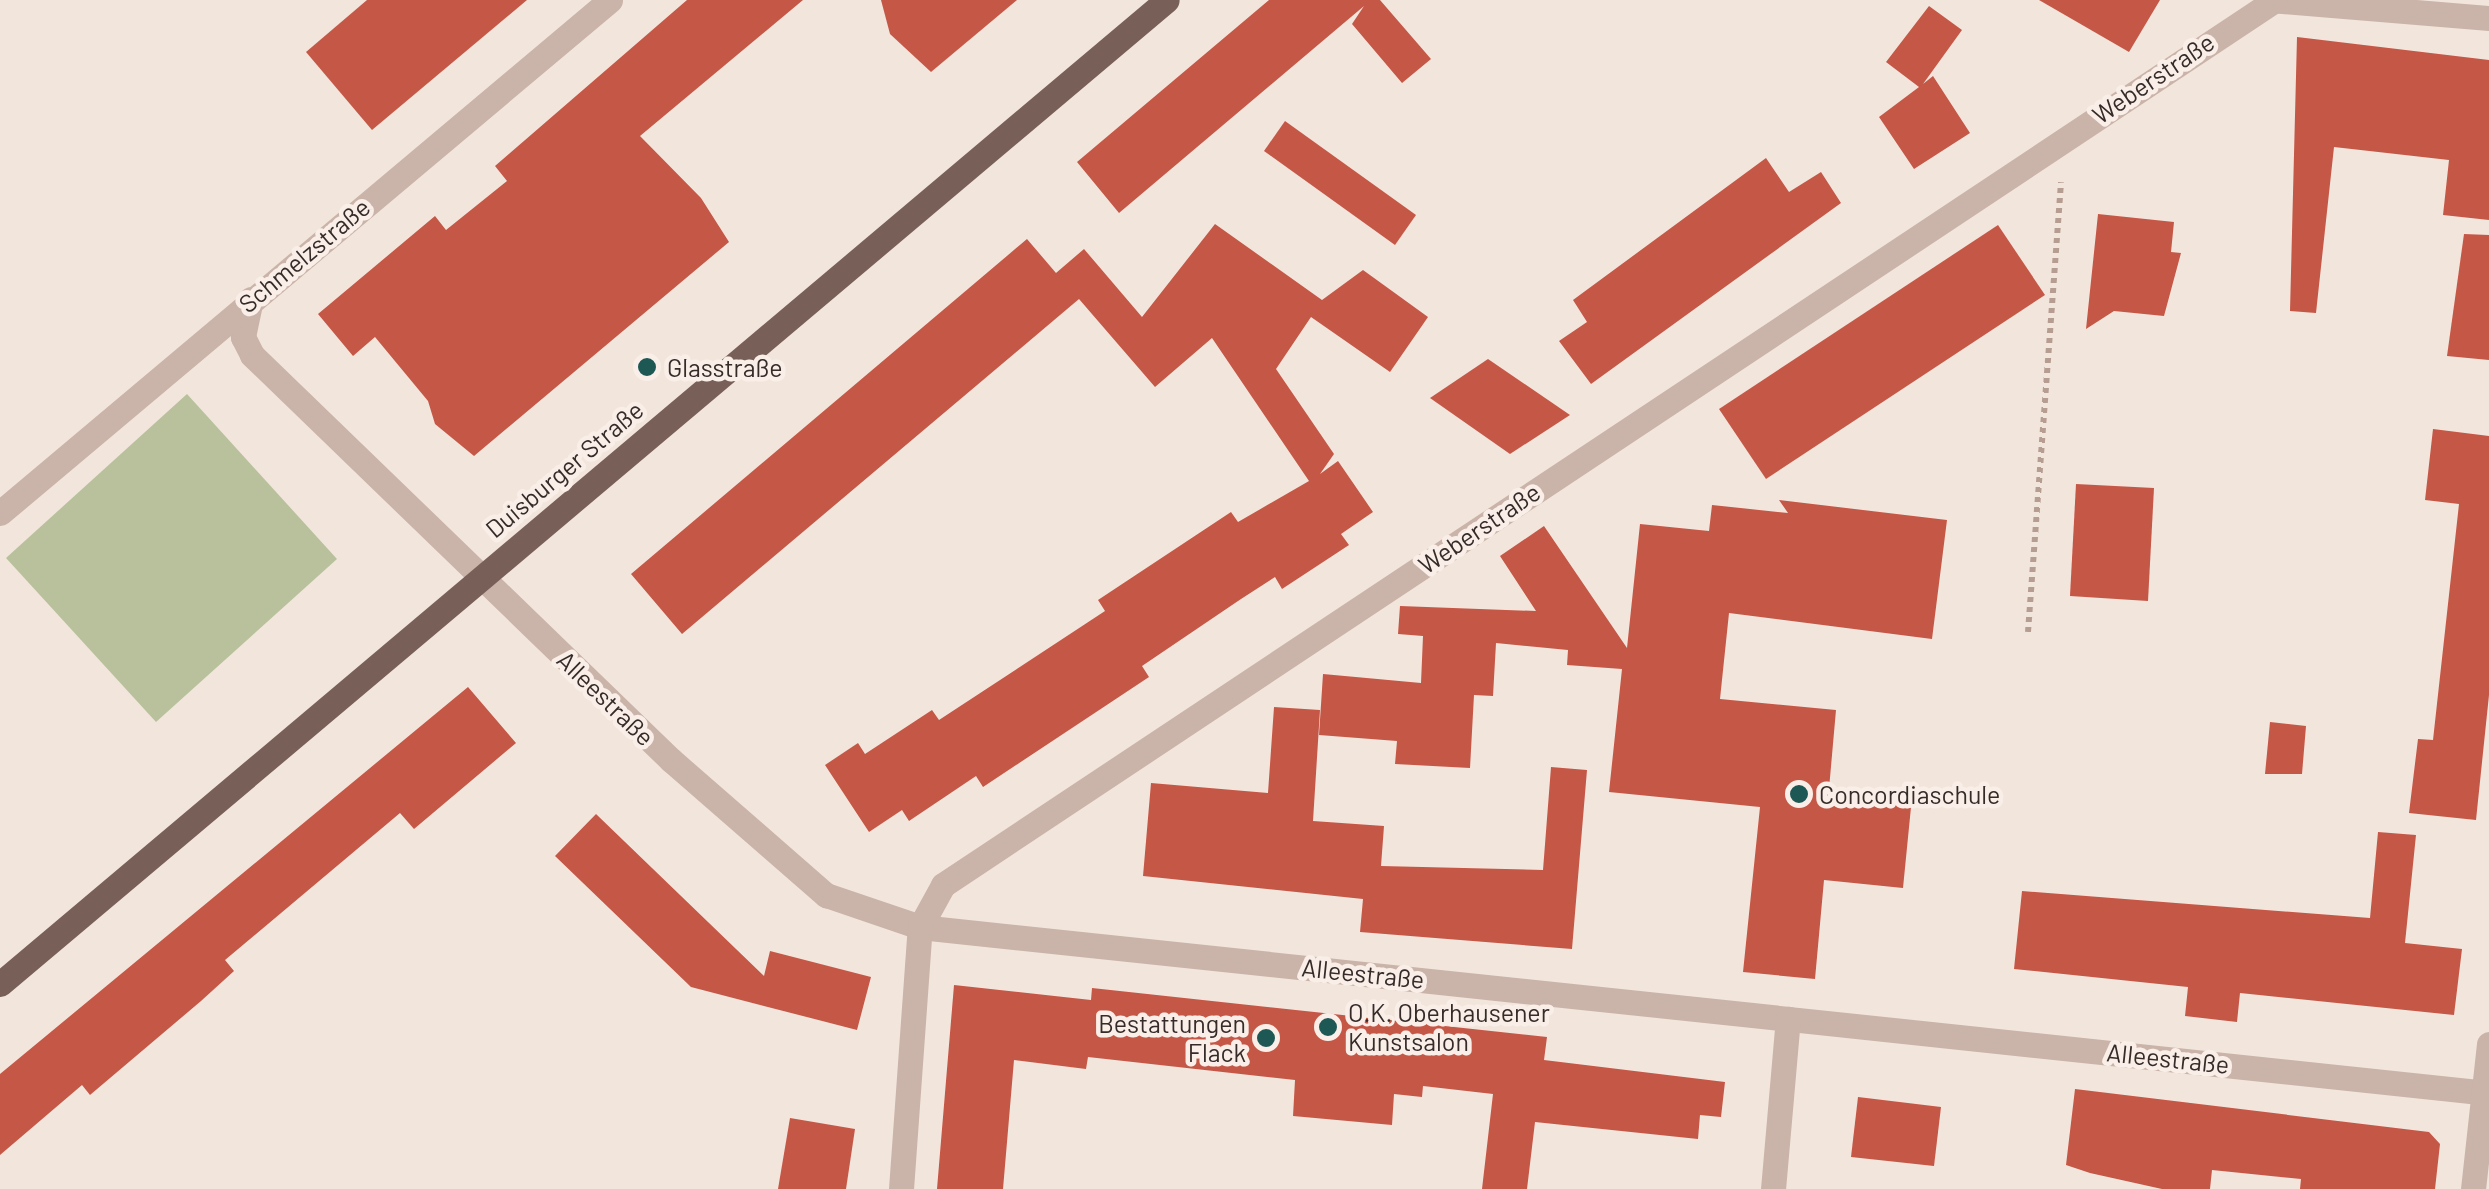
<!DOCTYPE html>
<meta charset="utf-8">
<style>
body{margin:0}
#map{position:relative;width:2489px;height:1189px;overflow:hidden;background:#f2e5dc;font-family:Barlow,sans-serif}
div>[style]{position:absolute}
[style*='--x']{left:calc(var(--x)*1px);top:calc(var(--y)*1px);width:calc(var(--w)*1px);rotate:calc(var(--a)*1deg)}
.green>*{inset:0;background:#b8c19c}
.building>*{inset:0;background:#c55747}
.path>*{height:6px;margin-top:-3px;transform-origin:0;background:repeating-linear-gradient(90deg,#b69d92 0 5px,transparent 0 10px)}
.minor>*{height:25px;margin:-12.5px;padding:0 12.5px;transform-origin:12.5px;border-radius:12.5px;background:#cab3a8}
.major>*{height:25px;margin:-12.5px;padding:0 12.5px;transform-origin:12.5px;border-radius:12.5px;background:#786059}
.dots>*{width:28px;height:28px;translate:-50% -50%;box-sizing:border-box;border:5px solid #f9efe8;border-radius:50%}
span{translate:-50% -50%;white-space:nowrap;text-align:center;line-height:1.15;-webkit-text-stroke:9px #f9efe8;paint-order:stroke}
.street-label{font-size:25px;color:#362b28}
.poi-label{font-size:25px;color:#362b28}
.left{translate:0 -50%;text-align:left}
.right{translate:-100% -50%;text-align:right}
</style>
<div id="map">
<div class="green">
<i style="clip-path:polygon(187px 394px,337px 559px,156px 722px,6px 558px)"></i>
</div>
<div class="building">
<i style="clip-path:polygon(367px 0,527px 0,372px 130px,306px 52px)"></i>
<i style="clip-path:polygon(687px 0,803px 0,640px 136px,701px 198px,729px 242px,474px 456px,435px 424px,428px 401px,375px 337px,353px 356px,318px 314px,435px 216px,446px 230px,507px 181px,495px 166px)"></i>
<i style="clip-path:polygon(881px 0,1017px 0,931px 72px,890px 34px)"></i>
<i style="clip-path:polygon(1269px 0,1380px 0,1431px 59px,1402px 83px,1352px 24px,1364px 6px,1119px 213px,1077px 162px)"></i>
<i style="clip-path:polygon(2039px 0,2160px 0,2129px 52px)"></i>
<i style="clip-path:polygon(1929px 6px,1962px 30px,1923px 84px,1933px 76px,1970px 133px,1914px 169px,1879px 117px,1919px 87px,1886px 62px)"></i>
<i style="clip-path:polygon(2297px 37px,2489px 60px,2489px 220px,2443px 215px,2449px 160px,2334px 147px,2316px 313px,2290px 311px)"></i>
<i style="clip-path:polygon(1285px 121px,1416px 215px,1395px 245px,1264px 151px)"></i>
<i style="clip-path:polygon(1766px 158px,1789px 192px,1821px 172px,1841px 203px,1591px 384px,1559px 341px,1587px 322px,1573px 300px)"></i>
<i style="clip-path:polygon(2098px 214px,2174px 222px,2171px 252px,2181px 253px,2164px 316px,2114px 311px,2086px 329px)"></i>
<i style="clip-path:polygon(1215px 224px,1322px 300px,1363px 270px,1428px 317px,1390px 372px,1311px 317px,1276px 369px,1334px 454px,1320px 474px,1338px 461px,1373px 512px,1341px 534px,1349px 545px,1282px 589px,1275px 577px,1241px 599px,1142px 666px,1149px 677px,983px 787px,976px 776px,909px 821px,902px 810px,869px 832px,825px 765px,858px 743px,865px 754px,932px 710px,939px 720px,1105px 611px,1098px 600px,1231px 512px,1238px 522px,1309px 481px,1212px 338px,1155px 387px,1079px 299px,682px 634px,631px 574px,1027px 239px,1056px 273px,1084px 249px,1142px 317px)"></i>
<i style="clip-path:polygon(1998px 225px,2045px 295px,1766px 479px,1719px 409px)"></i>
<i style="clip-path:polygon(2464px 234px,2489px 235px,2489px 360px,2447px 356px)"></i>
<i style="clip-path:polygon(1488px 359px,1570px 415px,1510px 454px,1430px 398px)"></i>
<i style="clip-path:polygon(2433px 429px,2489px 436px,2489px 695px,2476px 820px,2409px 813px,2418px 739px,2433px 740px,2459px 504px,2425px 500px)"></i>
<i style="clip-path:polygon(2076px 484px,2154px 488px,2148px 601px,2070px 596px)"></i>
<i style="clip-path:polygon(1779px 500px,1947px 520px,1932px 639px,1729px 613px,1720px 699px,1836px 710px,1829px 789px,1912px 797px,1903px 888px,1824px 880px,1815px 979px,1743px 972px,1760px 807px,1609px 792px,1622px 669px,1567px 665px,1568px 650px,1496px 643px,1493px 696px,1474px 695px,1470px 768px,1395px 764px,1397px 741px,1319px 735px,1323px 674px,1421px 683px,1423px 636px,1398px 634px,1400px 606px,1536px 611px,1500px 556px,1544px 526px,1627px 648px,1640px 524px,1709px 531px,1712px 505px,1788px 513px)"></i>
<i style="clip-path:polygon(468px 687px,516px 743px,414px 829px,400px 813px,225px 960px,234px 971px,201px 1001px,90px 1095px,82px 1085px,0 1155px,0 1074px)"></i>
<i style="clip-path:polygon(1274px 707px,1320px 710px,1313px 821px,1384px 826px,1381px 866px,1543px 870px,1551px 767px,1587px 770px,1572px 949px,1360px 932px,1363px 899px,1143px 876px,1151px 783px,1268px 793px)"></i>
<i style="clip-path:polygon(2270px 722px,2306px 726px,2302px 774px,2265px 774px)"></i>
<i style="clip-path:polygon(596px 814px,764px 976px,770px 951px,871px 977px,857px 1030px,691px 987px,555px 856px)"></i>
<i style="clip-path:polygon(2378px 832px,2416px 835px,2405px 943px,2462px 949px,2454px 1015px,2240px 993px,2237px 1022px,2185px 1016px,2188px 987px,2014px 969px,2022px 891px,2370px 918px)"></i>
<i style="clip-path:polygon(954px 985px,1091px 1000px,1092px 988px,1547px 1037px,1544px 1060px,1725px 1082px,1721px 1117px,1700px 1115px,1698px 1139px,1535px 1122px,1527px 1189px,1482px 1189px,1493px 1094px,1423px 1086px,1422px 1097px,1394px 1094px,1392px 1125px,1293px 1116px,1295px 1080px,1088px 1057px,1086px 1069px,1014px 1060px,1003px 1189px,937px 1189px)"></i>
<i style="clip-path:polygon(2075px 1089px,2429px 1132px,2440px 1144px,2435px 1189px,2300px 1189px,2301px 1179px,2212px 1170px,2210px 1189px,2162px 1189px,2090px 1173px,2066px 1165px)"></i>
<i style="clip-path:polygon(1858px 1097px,1941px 1107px,1934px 1166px,1851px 1157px)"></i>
<i style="clip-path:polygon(790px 1118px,855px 1129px,846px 1189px,778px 1189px)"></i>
</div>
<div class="path">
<i style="--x:2028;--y:632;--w:451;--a:-85.8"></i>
</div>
<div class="minor">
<i style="--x:2270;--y:0;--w:220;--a:4.7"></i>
<i style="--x:251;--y:299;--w:39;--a:102"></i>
<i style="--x:243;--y:337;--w:20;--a:63"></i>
<i style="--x:252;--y:355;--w:583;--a:44.03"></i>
<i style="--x:671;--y:760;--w:206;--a:41.1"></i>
<i style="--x:826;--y:895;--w:99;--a:18.8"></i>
<i style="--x:920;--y:927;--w:1578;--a:6.04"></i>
<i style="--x:0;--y:513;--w:797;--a:-40.06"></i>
<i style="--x:901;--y:1189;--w:263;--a:-85.9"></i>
<i style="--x:920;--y:927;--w:48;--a:-61.3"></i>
<i style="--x:943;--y:885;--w:1599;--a:-33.6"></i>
<i style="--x:1773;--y:1189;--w:171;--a:-85"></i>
<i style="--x:2473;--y:1189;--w:146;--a:-83.7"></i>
</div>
<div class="major">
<i style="--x:0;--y:984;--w:1526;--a:-40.14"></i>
</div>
<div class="dots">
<i style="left:647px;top:367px;background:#1e5855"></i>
<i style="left:1799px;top:794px;background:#1e5855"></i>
<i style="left:1328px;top:1027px;background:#1e5855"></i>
<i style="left:1266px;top:1038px;background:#1e5855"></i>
</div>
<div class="street-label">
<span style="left:2153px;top:78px;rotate:-34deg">Weberstraße</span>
<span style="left:304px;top:255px;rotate:-40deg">Schmelzstraße</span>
<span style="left:564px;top:469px;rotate:-40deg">Duisburger Straße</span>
<span style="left:1479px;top:528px;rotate:-34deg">Weberstraße</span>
<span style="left:606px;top:698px;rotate:44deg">Alleestraße</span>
<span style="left:1363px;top:973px;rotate:6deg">Alleestraße</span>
<span style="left:2168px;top:1058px;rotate:6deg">Alleestraße</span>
</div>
<div class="poi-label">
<span class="left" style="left:667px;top:367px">Glasstraße</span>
<span class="left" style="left:1819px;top:794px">Concordiaschule</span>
<span class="left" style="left:1348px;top:1027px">O.K. Oberhausener<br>Kunstsalon</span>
<span class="right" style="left:1246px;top:1038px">Bestattungen<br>Flack</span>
</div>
</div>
